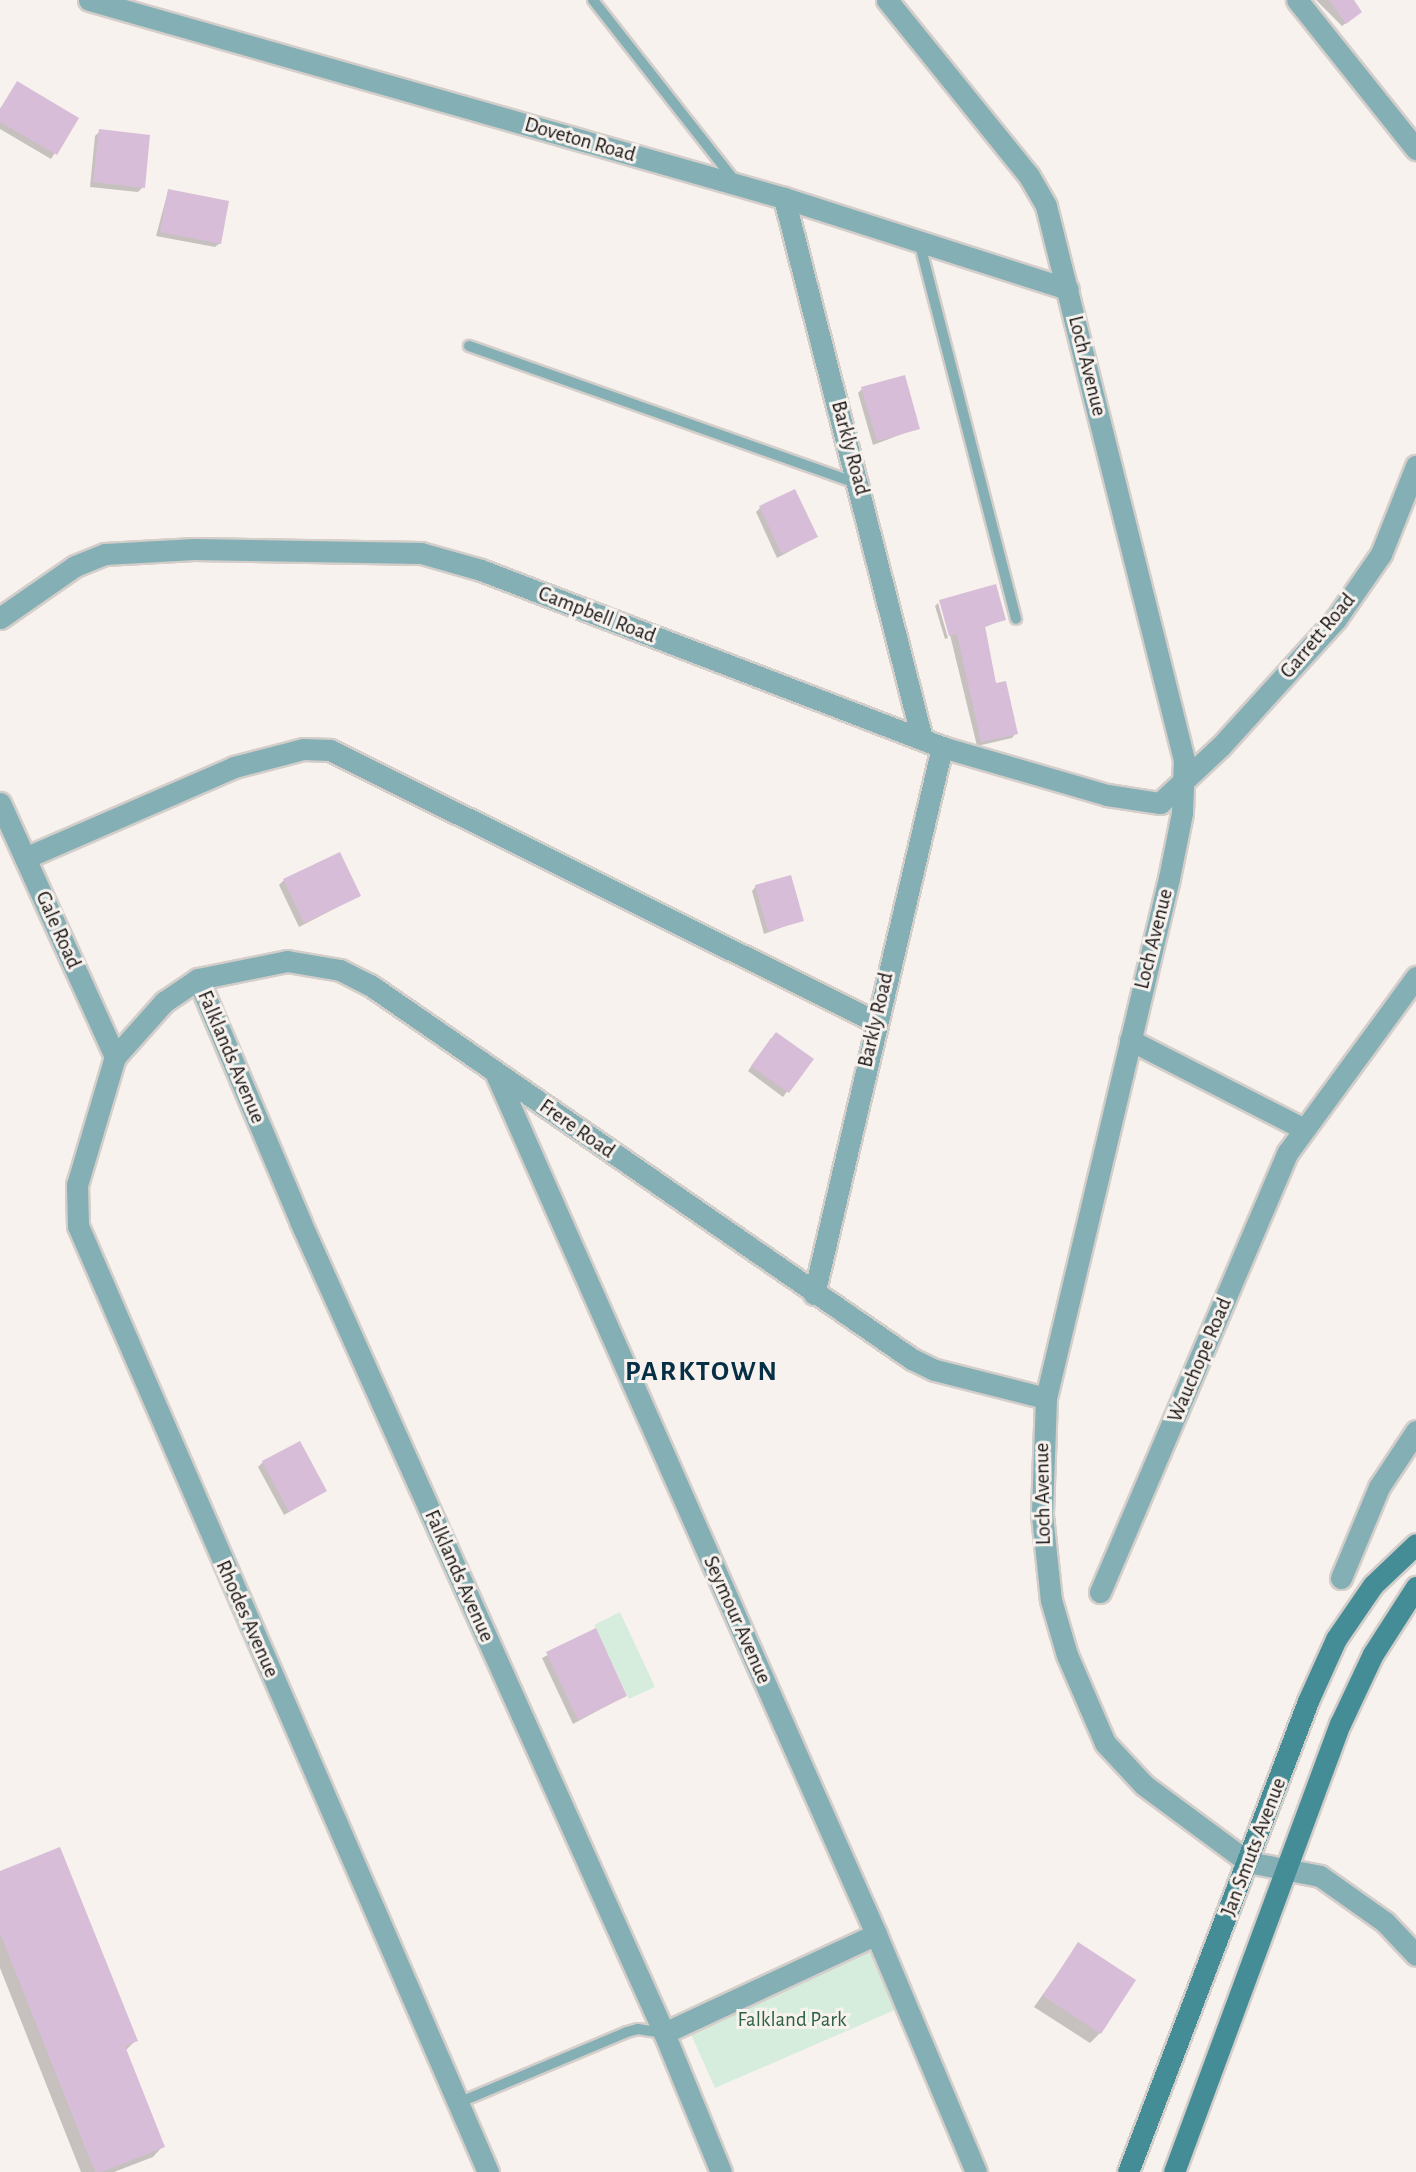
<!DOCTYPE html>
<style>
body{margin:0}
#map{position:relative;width:1416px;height:2172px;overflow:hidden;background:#f8f2ee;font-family:"Alegreya Sans",sans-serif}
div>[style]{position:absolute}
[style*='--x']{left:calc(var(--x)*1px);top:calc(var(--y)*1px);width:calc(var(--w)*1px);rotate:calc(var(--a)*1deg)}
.green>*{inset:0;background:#d6eddd}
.shadow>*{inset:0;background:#0003}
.building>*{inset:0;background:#d8bdd8}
.roads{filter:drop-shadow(2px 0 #d4cecb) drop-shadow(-2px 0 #d4cecb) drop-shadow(0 2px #d4cecb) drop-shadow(0 -2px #d4cecb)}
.service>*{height:10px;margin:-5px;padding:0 5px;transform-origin:5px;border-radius:5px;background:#83afb5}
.minor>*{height:21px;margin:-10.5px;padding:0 10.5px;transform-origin:10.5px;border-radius:10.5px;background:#83afb5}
.secondary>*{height:21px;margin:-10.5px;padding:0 10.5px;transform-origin:10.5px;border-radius:10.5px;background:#458d96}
span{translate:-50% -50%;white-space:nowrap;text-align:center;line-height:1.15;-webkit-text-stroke:6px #f8f2ee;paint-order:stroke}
.street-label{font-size:21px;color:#161413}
.park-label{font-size:21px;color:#2d6242}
.district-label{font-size:28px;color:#062f46;font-weight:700;letter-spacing:2px}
</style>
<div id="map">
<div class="green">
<i style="clip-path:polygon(620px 1612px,655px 1687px,629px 1699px,594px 1625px)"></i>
<i style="clip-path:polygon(869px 1951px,895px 2010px,715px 2088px,689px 2030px)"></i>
</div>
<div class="shadow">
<i style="clip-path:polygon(1316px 0,1349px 0,1356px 16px,1342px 26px)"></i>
<i style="clip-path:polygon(17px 83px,77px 118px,51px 159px,0 129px,0 109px)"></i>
<i style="clip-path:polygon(100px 131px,143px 187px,138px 192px,90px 187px,95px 136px)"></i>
<i style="clip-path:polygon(168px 191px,220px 243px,215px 247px,156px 236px)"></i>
<i style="clip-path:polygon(862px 389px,918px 428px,873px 445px,858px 393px)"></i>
<i style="clip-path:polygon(760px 508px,816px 537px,777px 558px,756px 512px)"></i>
<i style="clip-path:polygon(942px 602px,1004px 619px,983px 628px,995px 685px,1016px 733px,1012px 738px,977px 746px)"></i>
<i style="clip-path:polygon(938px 603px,948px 638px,945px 639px,935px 606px)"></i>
<i style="clip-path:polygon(284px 880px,359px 896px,299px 927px,279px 885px)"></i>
<i style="clip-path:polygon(756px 886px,802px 920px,764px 934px,752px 891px)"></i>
<i style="clip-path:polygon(771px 1038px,811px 1059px,783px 1097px,748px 1071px)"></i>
<i style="clip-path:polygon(263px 1462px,325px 1491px,284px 1515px,258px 1467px)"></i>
<i style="clip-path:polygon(595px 1631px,625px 1696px,573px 1724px,542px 1658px)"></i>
<i style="clip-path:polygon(0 1873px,136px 2040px,125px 2051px,163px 2146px,153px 2157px,114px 2172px,81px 2172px,0 1968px)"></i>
<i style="clip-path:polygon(1078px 1945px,1100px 2033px,1090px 2043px,1034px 2007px)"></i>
</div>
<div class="building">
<i style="clip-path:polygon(1329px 0,1354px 0,1362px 12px,1346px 24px)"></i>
<i style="clip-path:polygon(17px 81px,79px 118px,57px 155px,0 122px,0 109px)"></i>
<i style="clip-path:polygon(99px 129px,150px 135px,145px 188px,93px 182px)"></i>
<i style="clip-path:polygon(168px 189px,229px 201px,221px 244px,160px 232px)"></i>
<i style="clip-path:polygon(905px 375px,920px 429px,877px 441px,861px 387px)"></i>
<i style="clip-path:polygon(795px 489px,818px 537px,782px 554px,759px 506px)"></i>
<i style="clip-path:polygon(996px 584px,1006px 620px,985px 626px,996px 683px,1006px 681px,1018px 734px,981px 742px,957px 634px,949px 636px,939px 600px)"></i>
<i style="clip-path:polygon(340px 852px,361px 896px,304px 923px,283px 879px)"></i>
<i style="clip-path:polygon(791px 875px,804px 921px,768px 931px,755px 885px)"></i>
<i style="clip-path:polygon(776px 1032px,814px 1059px,789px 1093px,751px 1066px)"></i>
<i style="clip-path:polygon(300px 1441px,327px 1491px,289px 1512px,262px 1461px)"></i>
<i style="clip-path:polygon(596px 1628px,627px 1696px,578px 1720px,546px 1652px)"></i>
<i style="clip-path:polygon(60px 1847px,138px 2041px,125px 2046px,165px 2147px,101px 2172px,95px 2172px,0 1933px,0 1871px)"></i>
<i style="clip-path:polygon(1078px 1942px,1136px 1980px,1101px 2034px,1043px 1996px)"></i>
</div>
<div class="roads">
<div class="service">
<i style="--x:593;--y:0;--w:230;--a:51.9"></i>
<i style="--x:919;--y:241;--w:390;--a:75.6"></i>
<i style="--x:469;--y:346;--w:413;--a:19.5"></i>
<i style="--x:458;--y:2103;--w:183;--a:-22.8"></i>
<i style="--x:627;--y:2032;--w:11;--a:-15"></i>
<i style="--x:638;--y:2029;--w:26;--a:9"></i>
</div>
<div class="minor">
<i style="--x:89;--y:0;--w:723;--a:15.9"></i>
<i style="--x:784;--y:198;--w:298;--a:17.8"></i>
<i style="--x:887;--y:0;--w:226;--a:51.1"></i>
<i style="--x:1029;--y:176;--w:34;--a:60"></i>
<i style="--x:1046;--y:206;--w:571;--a:76.01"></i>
<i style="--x:1184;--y:760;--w:53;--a:92.2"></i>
<i style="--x:1182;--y:813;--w:66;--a:101.3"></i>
<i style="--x:1169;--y:878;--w:534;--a:103.31"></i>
<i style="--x:1046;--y:1398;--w:117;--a:92"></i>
<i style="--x:1042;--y:1515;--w:85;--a:84"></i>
<i style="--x:1051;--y:1600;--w:57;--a:73.8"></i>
<i style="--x:1067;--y:1655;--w:96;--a:66.6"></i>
<i style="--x:1105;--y:1743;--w:57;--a:47.1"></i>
<i style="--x:1144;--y:1785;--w:129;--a:36.5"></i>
<i style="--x:1248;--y:1862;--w:73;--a:11"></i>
<i style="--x:1320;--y:1876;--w:80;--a:35.3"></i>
<i style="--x:1385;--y:1922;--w:45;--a:46.8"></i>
<i style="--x:1297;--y:0;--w:191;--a:51.4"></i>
<i style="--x:784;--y:198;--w:558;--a:75.69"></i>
<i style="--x:0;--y:618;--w:91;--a:-34.7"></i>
<i style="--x:75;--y:566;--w:32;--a:-22"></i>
<i style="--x:105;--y:554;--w:89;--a:-3.2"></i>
<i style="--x:194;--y:549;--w:227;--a:1"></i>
<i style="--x:421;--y:553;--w:62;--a:15.8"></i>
<i style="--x:481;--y:570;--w:494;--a:21"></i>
<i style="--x:942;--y:747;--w:172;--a:16.2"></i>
<i style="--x:1107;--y:795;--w:54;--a:8.6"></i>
<i style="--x:1160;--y:803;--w:83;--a:-43.1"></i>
<i style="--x:1221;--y:746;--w:171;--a:-47.8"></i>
<i style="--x:1336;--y:619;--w:79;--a:-55.3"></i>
<i style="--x:1381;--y:554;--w:95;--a:-68.3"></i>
<i style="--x:0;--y:803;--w:279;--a:65.6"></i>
<i style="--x:25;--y:858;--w:228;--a:-23.5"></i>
<i style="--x:234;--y:767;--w:71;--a:-14.6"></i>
<i style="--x:303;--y:749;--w:27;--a:2"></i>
<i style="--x:330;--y:750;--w:610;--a:26.48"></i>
<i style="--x:198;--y:979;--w:263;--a:67.1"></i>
<i style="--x:300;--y:1221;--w:890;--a:65.85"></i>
<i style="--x:664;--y:2033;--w:150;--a:67.7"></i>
<i style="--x:1130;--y:1040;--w:193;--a:27.1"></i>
<i style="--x:495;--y:1072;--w:942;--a:66.15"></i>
<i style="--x:876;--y:1934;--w:258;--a:67.2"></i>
<i style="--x:814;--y:1294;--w:562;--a:-76.83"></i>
<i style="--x:1341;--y:1578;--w:99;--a:-67.3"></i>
<i style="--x:1379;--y:1487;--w:67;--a:-56.5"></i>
<i style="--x:1100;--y:1592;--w:478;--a:-66.9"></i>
<i style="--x:1288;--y:1152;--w:217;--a:-53.8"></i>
<i style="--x:664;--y:2033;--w:234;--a:-25"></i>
<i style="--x:488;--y:2172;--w:1031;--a:-113.43"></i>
<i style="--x:78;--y:1226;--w:41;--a:-91.4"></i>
<i style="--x:77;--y:1185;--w:134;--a:-73.5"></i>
<i style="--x:115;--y:1057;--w:74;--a:-48.3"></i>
<i style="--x:164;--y:1002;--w:41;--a:-34.1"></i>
<i style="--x:198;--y:979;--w:91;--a:-11.4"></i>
<i style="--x:287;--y:961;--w:54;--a:9.6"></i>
<i style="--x:340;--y:970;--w:34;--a:27"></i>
<i style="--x:370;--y:985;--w:659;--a:34.61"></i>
<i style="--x:912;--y:1359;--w:25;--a:26"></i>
<i style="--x:935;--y:1370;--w:114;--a:14.2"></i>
</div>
<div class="secondary">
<i style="--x:1128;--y:2172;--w:504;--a:-69.08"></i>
<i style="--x:1308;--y:1701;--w:68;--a:-65.7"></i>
<i style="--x:1336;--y:1639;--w:65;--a:-55.6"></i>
<i style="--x:1373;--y:1585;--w:59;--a:-43.6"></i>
<i style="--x:1174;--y:2172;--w:478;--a:-69.7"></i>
<i style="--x:1340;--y:1724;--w:77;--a:-64.8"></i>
<i style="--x:1373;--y:1654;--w:80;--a:-57.3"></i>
</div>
</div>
<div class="street-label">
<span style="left:580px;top:140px;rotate:16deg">Doveton Road</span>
<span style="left:1087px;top:366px;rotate:76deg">Loch Avenue</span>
<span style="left:850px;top:448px;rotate:75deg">Barkly Road</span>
<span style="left:597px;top:615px;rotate:21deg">Campbell Road</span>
<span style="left:1318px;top:636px;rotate:-50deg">Garrett Road</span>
<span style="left:58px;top:930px;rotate:66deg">Gale Road</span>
<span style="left:1154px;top:939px;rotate:-76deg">Loch Avenue</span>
<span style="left:876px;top:1020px;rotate:-77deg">Barkly Road</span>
<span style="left:231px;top:1057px;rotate:67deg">Falklands Avenue</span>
<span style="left:577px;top:1129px;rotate:35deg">Frere Road</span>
<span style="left:1200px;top:1360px;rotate:-67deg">Wauchope Road</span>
<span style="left:1043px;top:1494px;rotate:-91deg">Loch Avenue</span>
<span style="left:459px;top:1576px;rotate:66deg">Falklands Avenue</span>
<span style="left:247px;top:1619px;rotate:66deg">Rhodes Avenue</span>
<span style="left:737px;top:1620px;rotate:66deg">Seymour Avenue</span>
<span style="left:1254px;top:1847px;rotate:-69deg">Jan Smuts Avenue</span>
</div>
<div class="park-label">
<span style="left:792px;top:2020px">Falkland Park</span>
</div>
<div class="district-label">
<span style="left:702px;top:1372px">PARKTOWN</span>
</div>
</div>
